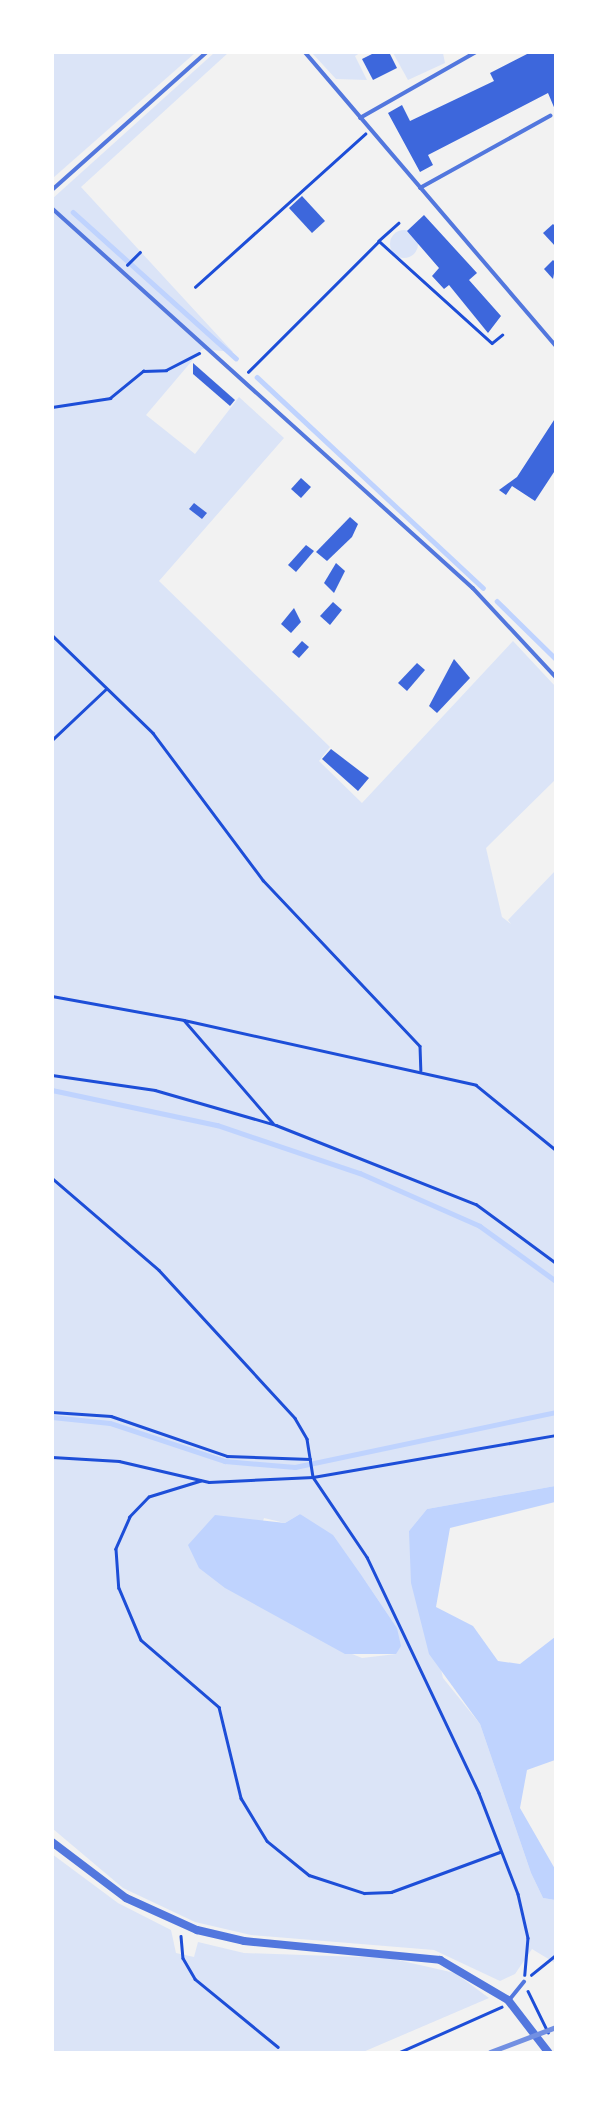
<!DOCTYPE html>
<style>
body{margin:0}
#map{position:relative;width:608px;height:2105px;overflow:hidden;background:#f2f2f2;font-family:"Noto Serif",serif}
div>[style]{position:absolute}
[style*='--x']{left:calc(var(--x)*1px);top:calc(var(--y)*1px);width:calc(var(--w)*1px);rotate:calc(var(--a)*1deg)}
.green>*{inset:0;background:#dbe4f7}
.round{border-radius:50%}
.water>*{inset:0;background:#bfd3fe}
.stream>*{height:4.5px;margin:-2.25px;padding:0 2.25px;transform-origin:2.25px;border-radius:2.25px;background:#bfd3fe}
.building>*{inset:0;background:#3d67dc}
.path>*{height:2.5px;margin:-1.25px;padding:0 1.25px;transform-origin:1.25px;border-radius:1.25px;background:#1d4ed8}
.service>*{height:3.5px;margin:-1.75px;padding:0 1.75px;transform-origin:1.75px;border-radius:1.75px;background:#5277de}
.tertiary>*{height:8px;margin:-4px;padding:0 4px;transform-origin:4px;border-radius:4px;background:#5277de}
.rail>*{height:4.5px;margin:-2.25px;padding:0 2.25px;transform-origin:2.25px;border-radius:2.25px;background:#7290e2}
span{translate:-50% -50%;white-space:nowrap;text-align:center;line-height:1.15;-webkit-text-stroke:7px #fff;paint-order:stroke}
.frame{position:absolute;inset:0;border:54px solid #fff;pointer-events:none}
</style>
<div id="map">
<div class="green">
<i style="clip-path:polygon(53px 52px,195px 52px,195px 53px,53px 178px)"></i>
<i style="clip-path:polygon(evenodd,214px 53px,228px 53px,81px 187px,233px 352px,202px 349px,146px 415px,195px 454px,239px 397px,284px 438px,159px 581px,330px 747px,319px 761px,362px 803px,513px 641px,555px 686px,555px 780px,486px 848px,502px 917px,511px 924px,508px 920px,555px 871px,555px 1486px,427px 1509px,409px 1531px,443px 1678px,480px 1724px,531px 1873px,543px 1898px,555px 1900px,555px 1963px,532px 1949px,515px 1974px,500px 1981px,434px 1950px,251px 1935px,195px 1922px,123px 1888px,53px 1829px,52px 199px,214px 53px,300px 1514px,364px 1579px,397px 1628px,396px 1654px,362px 1658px,335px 1647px,241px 1591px,264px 1518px,285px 1523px,300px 1514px)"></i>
<i style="clip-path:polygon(312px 53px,360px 53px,355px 56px,367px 80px,336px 79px)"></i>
<i style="clip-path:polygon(393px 53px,443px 53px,445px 63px,408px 80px)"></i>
<i class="round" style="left:390px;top:230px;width:28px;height:28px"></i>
<i style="clip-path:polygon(52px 1854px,118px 1903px,171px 1930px,176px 1953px,194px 1957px,198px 1942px,244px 1953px,389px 1958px,455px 1973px,489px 1998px,363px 2052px,53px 2052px)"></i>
</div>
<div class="water">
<i style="clip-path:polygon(555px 1486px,555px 1502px,450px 1528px,436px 1607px,473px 1626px,498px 1661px,520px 1664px,555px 1637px,555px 1760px,527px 1770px,520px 1808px,555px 1869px,555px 1900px,543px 1898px,531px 1873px,480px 1724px,429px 1654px,411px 1583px,409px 1531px,427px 1509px)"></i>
<i style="clip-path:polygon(300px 1514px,333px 1535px,364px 1579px,397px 1628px,401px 1646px,396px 1654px,345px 1654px,225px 1588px,199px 1568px,188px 1545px,215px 1515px,285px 1523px)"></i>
</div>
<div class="stream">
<i style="--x:73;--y:212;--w:219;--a:41.9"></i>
<i style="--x:257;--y:377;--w:309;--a:43"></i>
<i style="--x:497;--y:601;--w:83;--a:44.5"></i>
<i style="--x:52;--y:1090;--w:169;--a:12"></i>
<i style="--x:217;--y:1125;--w:151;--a:18.6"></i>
<i style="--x:360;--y:1173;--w:131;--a:23.8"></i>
<i style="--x:480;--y:1226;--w:94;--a:35.9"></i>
<i style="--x:52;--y:1417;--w:58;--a:5.9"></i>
<i style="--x:110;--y:1423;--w:121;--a:18.3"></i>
<i style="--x:225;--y:1461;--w:70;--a:4.9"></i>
<i style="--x:295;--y:1467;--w:267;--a:-11.9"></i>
</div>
<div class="building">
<i style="clip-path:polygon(376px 52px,389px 52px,397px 68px,373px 80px,362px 59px)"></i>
<i style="clip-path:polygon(531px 52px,556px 52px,556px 112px,548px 93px,428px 155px,433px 165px,420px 172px,388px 113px,402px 105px,410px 121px,494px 81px,490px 73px)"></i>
<i style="clip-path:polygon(302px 196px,325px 221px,312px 233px,289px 208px)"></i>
<i style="clip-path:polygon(424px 215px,477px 273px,469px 280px,501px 316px,488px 333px,449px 285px,444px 289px,432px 276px,439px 268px,407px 231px)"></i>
<i style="clip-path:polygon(553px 224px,556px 227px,556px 247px,543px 233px)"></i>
<i style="clip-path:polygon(553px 260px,556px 263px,553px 279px,544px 269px)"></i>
<i style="clip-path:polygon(193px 363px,235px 400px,230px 406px,193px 374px)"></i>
<i style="clip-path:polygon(556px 417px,556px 469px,535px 501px,512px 486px,506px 495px,499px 490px,517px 477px)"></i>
<i style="clip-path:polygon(301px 478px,311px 487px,301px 498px,291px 489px)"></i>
<i style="clip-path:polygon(194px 503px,207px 513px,202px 519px,189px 509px)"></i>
<i style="clip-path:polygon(350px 517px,358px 524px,352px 537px,327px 561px,316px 552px)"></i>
<i style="clip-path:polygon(306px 545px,314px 551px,296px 572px,288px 565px)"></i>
<i style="clip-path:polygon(336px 563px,345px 571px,334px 593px,324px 583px)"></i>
<i style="clip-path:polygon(333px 602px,342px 610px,330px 625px,320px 616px)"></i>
<i style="clip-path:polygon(294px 608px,301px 622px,291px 633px,281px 624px)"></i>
<i style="clip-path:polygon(302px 641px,309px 647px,299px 658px,292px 652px)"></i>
<i style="clip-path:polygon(454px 659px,470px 678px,437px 713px,429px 706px)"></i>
<i style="clip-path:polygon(417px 663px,425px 670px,407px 691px,398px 683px)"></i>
<i style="clip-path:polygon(331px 749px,369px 778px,358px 791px,322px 759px)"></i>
</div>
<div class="path">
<i style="--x:399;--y:223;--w:27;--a:138"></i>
<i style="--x:379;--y:241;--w:152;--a:42.1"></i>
<i style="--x:492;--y:343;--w:13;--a:-39"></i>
<i style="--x:127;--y:265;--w:18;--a:-45"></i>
<i style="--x:195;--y:287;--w:229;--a:-42"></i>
<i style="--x:248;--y:372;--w:185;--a:-45"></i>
<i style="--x:52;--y:407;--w:59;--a:-8.8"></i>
<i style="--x:110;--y:398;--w:43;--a:-39.3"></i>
<i style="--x:143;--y:371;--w:23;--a:-2"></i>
<i style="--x:166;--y:370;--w:37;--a:-27"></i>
<i style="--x:52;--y:635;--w:141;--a:44.1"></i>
<i style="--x:153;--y:733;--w:184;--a:53.2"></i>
<i style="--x:263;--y:880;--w:228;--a:46.6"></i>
<i style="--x:420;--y:1046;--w:24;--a:88"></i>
<i style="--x:52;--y:740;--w:74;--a:-43.4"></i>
<i style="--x:52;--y:996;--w:134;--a:10.3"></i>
<i style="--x:184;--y:1020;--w:136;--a:49.2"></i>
<i style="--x:184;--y:1020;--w:299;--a:12.5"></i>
<i style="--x:476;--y:1085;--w:103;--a:39.1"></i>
<i style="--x:52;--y:1075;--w:104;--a:8.3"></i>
<i style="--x:155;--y:1090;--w:126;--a:16.1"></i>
<i style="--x:276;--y:1125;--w:215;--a:21.6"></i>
<i style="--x:476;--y:1204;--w:99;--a:36.4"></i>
<i style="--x:52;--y:1178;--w:141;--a:40.7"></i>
<i style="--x:159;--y:1270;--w:201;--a:47.4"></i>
<i style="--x:295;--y:1418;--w:24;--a:60"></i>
<i style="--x:307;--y:1439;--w:38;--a:81"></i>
<i style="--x:313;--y:1477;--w:97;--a:56"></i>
<i style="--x:367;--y:1557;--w:261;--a:64.6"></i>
<i style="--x:479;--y:1793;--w:108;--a:68.9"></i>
<i style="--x:518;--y:1894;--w:45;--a:77.2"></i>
<i style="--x:528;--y:1938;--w:37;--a:95"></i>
<i style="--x:52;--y:1412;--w:59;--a:3.9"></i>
<i style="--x:111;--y:1416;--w:123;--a:19"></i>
<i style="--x:227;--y:1456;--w:83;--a:2.1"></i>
<i style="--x:52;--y:1457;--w:67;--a:3.4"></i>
<i style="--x:119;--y:1461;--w:92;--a:13.1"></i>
<i style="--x:209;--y:1482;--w:104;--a:-2.8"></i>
<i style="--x:313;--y:1477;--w:247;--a:-9.8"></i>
<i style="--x:201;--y:1481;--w:54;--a:162.9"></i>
<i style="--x:149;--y:1497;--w:28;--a:134"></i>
<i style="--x:130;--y:1517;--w:35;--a:114"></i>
<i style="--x:116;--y:1549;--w:39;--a:86"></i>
<i style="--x:119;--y:1588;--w:56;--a:67.1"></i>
<i style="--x:141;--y:1640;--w:103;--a:40.7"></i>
<i style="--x:219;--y:1707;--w:94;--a:76.4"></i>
<i style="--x:241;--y:1798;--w:50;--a:58.8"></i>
<i style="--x:267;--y:1841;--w:54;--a:39"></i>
<i style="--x:309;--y:1875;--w:58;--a:18.1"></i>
<i style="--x:364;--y:1893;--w:27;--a:-2"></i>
<i style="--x:391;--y:1892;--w:116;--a:-20.2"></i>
<i style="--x:181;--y:1936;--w:22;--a:85"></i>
<i style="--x:183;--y:1958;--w:24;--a:60"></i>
<i style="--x:195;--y:1979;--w:107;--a:39.3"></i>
<i style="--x:531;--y:1975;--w:32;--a:-39"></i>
<i style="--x:528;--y:1991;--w:46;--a:64"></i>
<i style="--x:400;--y:2052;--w:111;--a:-24"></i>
</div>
<div class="service">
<i style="--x:305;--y:52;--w:387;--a:49.5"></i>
<i style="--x:360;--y:118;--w:133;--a:-29.6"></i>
<i style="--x:420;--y:188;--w:149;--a:-29"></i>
<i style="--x:52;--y:190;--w:208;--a:-41.7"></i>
<i style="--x:52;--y:208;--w:567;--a:42.07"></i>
<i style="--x:473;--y:588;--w:122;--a:47"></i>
<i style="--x:510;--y:1999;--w:22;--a:-51"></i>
</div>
<div class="tertiary">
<i style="--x:52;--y:1842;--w:93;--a:37.1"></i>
<i style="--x:126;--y:1898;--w:78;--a:24.3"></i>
<i style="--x:197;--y:1930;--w:48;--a:13.2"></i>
<i style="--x:244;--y:1941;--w:197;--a:5.5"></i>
<i style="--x:440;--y:1960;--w:79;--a:30.5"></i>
<i style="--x:508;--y:2000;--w:66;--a:52.4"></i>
</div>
<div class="rail">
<i style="--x:490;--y:2052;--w:71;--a:-20.7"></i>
</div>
<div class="frame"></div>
</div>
